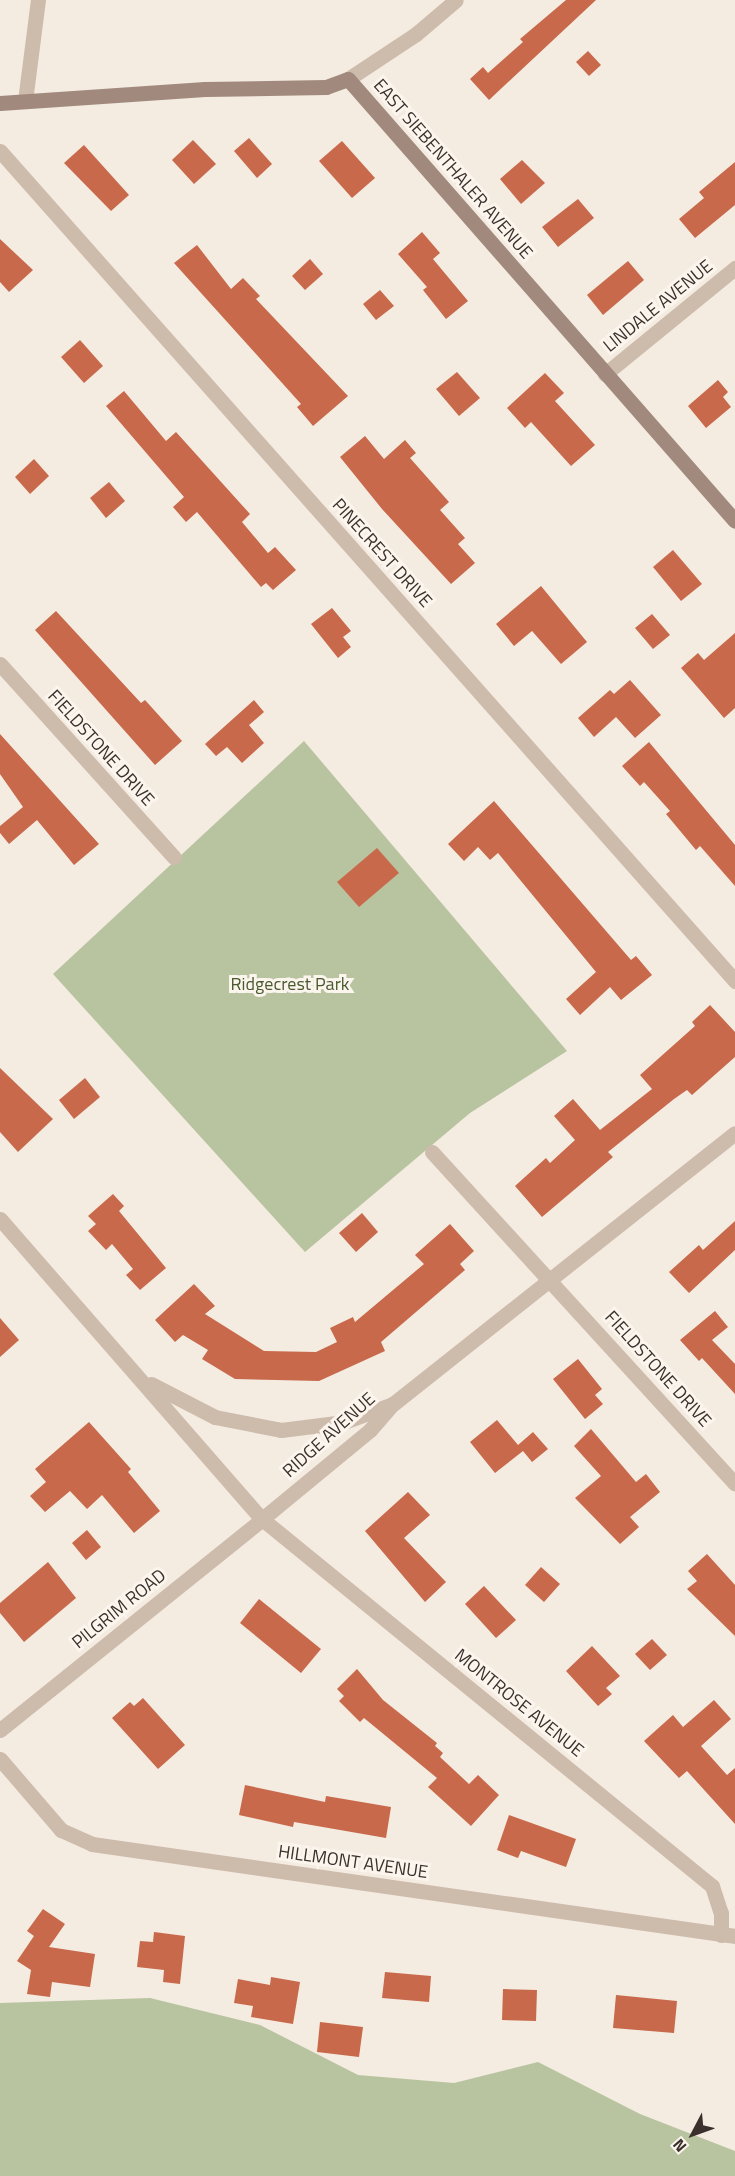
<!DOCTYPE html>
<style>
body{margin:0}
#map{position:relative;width:735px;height:2176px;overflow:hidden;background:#f4ebe1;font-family:"Titillium Web",sans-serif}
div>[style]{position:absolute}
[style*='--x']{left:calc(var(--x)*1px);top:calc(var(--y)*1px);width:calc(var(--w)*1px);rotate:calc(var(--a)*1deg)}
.green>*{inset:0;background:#b8c4a0}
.building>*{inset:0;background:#c8694b}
.street>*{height:15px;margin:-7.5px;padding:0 7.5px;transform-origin:7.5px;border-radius:7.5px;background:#cdbbac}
.secondary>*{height:15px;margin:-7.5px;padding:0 7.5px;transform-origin:7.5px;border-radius:7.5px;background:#a18a7d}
span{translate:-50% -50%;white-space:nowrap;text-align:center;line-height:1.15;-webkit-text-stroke:6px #fbf5ee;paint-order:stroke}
.street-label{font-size:18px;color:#3b302b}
.park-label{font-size:18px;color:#4a5a2e}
.north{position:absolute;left:663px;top:2104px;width:60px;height:60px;-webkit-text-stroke:4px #fbf5ee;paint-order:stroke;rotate:229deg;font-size:16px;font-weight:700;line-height:24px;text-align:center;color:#3b302b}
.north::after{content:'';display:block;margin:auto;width:21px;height:27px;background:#3b302b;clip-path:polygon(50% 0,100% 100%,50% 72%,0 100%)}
</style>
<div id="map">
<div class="green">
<i style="clip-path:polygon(304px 741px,567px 1051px,470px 1113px,305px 1252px,53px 974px)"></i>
<i style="clip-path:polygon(150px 1998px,260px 2025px,358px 2075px,454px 2083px,538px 2062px,640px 2114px,735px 2151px,735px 2176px,0 2176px,0 2003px)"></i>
</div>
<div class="building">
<i style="clip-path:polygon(566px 0,596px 0,489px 100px,470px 79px,483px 67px,488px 73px,523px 42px,520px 39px)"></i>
<i style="clip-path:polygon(588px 51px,601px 65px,589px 76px,576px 62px)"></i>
<i style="clip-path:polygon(249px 138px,272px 164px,257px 178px,234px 151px)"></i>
<i style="clip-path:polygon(193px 140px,216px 164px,194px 184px,172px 160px)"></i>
<i style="clip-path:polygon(342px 141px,375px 178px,352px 198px,319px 161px)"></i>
<i style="clip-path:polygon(84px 145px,129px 195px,111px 211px,64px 163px)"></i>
<i style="clip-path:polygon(522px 160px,545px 183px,521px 204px,500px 179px)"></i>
<i style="clip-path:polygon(735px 162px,735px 205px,695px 238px,679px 219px,704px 198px,699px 192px)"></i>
<i style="clip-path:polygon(578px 199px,594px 218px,558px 247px,542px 227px)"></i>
<i style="clip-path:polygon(422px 232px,440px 253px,433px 259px,468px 301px,446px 319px,423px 290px,427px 287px,398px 254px)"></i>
<i style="clip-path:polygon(0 239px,33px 270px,9px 292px,0 282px)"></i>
<i style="clip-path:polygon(197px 245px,231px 289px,243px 278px,260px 296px,256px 299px,348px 396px,313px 426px,297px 407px,301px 404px,174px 263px)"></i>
<i style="clip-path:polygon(310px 259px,323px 274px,305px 290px,292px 276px)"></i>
<i style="clip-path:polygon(628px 261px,644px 280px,603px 315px,587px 295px)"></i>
<i style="clip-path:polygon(380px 290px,394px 306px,376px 320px,363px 304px)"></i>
<i style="clip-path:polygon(80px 340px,103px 366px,84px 383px,61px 357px)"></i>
<i style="clip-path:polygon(457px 372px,480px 398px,459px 416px,436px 389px)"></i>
<i style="clip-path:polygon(545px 373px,564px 393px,555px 401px,595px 445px,571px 466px,531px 422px,525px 428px,507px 408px)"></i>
<i style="clip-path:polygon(718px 380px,728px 392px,723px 397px,731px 407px,706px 428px,688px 406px)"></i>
<i style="clip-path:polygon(124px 391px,166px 441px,176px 432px,250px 514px,242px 522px,268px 553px,275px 547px,296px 570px,273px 590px,266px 583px,261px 587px,197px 512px,186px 522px,173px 507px,184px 497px,106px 406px)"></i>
<i style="clip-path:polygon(365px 436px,384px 459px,405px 440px,416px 453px,410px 458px,449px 502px,440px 510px,465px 538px,458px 544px,475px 563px,451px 584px,382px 509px,340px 457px)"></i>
<i style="clip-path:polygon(34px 459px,49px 476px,30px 494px,15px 477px)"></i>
<i style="clip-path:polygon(109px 482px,125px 501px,106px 518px,90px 498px)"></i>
<i style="clip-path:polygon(673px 550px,702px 584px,681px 601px,653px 567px)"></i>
<i style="clip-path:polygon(541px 586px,587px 642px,561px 664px,532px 631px,514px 646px,496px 624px)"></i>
<i style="clip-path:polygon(332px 608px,351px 631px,343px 637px,351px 647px,338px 658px,311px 624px)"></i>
<i style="clip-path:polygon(56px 611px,141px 703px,145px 700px,182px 741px,155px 765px,35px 630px)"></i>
<i style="clip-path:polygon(652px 614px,670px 635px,653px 649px,635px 628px)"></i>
<i style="clip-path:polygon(735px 633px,735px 708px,724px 718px,681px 668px,698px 653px,704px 660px)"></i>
<i style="clip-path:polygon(630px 680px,661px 715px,635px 738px,616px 717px,594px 737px,578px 718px,610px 690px,614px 694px)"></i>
<i style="clip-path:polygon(254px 700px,264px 712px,249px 725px,264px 743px,242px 763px,227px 747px,216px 756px,205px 744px)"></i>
<i style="clip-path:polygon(0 734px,99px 844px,74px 865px,37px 820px,9px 844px,0 833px,0 826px,23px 807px,0 774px)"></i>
<i style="clip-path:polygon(649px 742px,735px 845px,735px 886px,700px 846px,696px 850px,666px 814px,670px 811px,644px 782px,640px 786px,622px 766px)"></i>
<i style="clip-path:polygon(494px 801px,631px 960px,636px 956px,652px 975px,621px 1000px,610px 987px,580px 1015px,566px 999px,596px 972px,498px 853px,490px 860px,478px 847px,464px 861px,448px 844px)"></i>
<i style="clip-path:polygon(377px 848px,399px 873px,359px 907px,337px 882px)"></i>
<i style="clip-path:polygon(710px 1005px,735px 1032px,735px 1057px,692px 1095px,687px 1090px,674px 1099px,608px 1152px,613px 1157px,542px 1217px,515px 1186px,546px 1158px,550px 1163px,575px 1140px,554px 1116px,573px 1099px,600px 1130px,652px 1089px,640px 1075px,695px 1026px,692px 1022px)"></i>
<i style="clip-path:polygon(0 1068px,53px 1119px,18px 1152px,0 1132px)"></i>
<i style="clip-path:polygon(85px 1078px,100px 1097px,74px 1119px,59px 1100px)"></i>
<i style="clip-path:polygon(113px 1194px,124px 1206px,119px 1211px,166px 1268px,140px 1290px,126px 1275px,133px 1269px,112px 1244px,106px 1250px,88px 1231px,96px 1224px,88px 1216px)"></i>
<i style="clip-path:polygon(362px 1213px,378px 1232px,356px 1252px,339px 1233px)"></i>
<i style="clip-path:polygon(735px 1221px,735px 1250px,689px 1293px,669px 1272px,699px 1245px,703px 1250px)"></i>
<i style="clip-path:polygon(450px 1224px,474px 1251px,460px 1264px,465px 1270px,381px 1342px,385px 1351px,319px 1381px,235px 1379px,202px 1359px,208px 1350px,183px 1335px,175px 1342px,155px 1320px,194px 1284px,215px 1306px,205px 1314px,264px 1351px,316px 1352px,337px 1342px,330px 1328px,353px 1317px,355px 1322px,424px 1264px,415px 1255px)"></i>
<i style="clip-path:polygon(715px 1311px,728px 1327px,712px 1340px,735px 1364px,735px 1394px,702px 1358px,699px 1361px,680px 1340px)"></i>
<i style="clip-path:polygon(0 1318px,19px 1340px,0 1357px)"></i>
<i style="clip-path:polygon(578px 1359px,602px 1389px,595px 1395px,603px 1404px,585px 1419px,553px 1379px)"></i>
<i style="clip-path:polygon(497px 1420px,518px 1445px,533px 1432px,548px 1449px,532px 1462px,523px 1451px,495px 1473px,470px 1442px)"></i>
<i style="clip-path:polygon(89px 1422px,131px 1469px,128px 1472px,160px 1511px,134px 1533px,102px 1495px,87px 1509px,70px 1491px,45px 1512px,30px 1496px,46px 1482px,35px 1469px)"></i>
<i style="clip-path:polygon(591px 1429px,636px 1482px,646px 1474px,660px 1492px,630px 1517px,639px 1527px,620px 1544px,575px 1498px,601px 1476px,574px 1446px)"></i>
<i style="clip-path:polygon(408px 1492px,430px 1515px,404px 1538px,446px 1582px,425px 1602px,365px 1531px)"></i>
<i style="clip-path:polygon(87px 1530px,101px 1547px,86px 1560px,72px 1543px)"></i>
<i style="clip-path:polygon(707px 1554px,735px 1585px,735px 1636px,687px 1589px,697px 1581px,688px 1571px)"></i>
<i style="clip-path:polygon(48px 1562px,76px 1598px,24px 1642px,0 1613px,0 1603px)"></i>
<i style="clip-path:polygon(541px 1567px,560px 1584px,544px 1602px,525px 1585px)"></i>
<i style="clip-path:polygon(484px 1586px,516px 1620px,496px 1638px,465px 1604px)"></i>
<i style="clip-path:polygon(259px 1599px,321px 1649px,301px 1673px,240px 1623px)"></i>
<i style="clip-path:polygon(652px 1639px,667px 1655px,650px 1670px,635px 1654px)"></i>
<i style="clip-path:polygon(592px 1646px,620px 1676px,606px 1688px,612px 1694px,598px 1706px,566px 1671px)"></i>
<i style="clip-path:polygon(357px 1669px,383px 1700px,437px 1743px,435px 1746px,443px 1753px,440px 1757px,469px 1784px,478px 1775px,499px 1795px,471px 1826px,428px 1787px,437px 1778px,364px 1718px,360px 1722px,339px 1701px,344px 1696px,337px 1689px)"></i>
<i style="clip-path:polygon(143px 1698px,185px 1745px,158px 1769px,112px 1718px,130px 1702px,134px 1706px)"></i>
<i style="clip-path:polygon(714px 1700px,731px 1719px,701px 1746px,727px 1775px,735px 1768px,735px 1824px,687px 1771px,679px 1778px,644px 1741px,673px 1715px,683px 1727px)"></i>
<i style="clip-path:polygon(245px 1785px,325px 1802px,326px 1796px,391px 1807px,386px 1838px,294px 1822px,293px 1827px,239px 1815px)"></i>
<i style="clip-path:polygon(509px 1815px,576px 1839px,566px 1867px,521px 1851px,518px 1858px,497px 1850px)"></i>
<i style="clip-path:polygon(43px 1909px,65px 1924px,49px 1947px,95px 1954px,90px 1987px,52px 1982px,50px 1997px,27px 1994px,31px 1970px,17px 1961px,34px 1936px,27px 1931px)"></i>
<i style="clip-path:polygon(154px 1932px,185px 1936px,180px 1984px,163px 1982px,164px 1970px,137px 1967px,140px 1941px,153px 1942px)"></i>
<i style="clip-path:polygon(385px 1972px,431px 1976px,429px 2002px,382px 1998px)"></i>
<i style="clip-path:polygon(271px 1977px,300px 1982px,293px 2024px,251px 2017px,253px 2006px,234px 2003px,238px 1979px,270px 1985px)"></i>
<i style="clip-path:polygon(503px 1989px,537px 1990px,536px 2021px,502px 2020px)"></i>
<i style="clip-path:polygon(616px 1995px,677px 2001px,674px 2033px,613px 2028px)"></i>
<i style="clip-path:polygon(320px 2022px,363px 2027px,359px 2057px,317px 2052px)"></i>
</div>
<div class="street">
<i style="--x:348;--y:79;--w:82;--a:-33.5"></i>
<i style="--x:416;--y:34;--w:52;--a:-40.4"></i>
<i style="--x:25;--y:101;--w:102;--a:-82.7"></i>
<i style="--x:0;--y:151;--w:1109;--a:48.47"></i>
<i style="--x:605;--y:374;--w:168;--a:-39.2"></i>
<i style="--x:0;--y:664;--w:260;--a:48"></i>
<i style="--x:432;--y:1152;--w:449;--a:47.6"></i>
<i style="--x:0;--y:1219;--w:398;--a:48.9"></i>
<i style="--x:262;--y:1519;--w:581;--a:39.2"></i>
<i style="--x:712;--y:1886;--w:28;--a:72"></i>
<i style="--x:721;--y:1913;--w:22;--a:90"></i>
<i style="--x:151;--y:1384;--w:72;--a:27.3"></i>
<i style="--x:215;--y:1417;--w:67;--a:11.1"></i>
<i style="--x:281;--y:1430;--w:64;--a:-7.2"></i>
<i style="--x:344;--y:1422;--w:52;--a:-20.2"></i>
<i style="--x:0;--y:1730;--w:336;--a:-38.8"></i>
<i style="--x:262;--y:1519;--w:140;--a:-39.5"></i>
<i style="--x:370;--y:1430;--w:35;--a:-49"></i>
<i style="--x:393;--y:1404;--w:436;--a:-38.4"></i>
<i style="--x:0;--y:1759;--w:94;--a:49.3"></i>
<i style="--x:61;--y:1830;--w:34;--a:24"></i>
<i style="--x:92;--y:1844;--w:650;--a:8.14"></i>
</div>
<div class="secondary">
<i style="--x:0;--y:103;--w:205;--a:-3.9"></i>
<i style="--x:205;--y:89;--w:121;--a:-0.9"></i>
<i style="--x:326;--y:87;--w:23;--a:-20"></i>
<i style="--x:348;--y:79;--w:587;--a:48.8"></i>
</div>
<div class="street-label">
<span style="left:453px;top:169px;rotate:49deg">EAST SIEBENTHALER AVENUE</span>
<span style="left:658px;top:306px;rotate:-39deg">LINDALE AVENUE</span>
<span style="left:382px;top:553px;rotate:48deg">PINECREST DRIVE</span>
<span style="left:101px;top:748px;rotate:48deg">FIELDSTONE DRIVE</span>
<span style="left:658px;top:1369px;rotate:48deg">FIELDSTONE DRIVE</span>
<span style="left:329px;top:1435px;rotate:-42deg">RIDGE AVENUE</span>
<span style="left:119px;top:1609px;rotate:-39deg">PILGRIM ROAD</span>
<span style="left:519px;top:1703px;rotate:39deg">MONTROSE AVENUE</span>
<span style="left:353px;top:1862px;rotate:8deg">HILLMONT AVENUE</span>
</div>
<div class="park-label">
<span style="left:290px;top:984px">Ridgecrest Park</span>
</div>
<div class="north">N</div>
</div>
